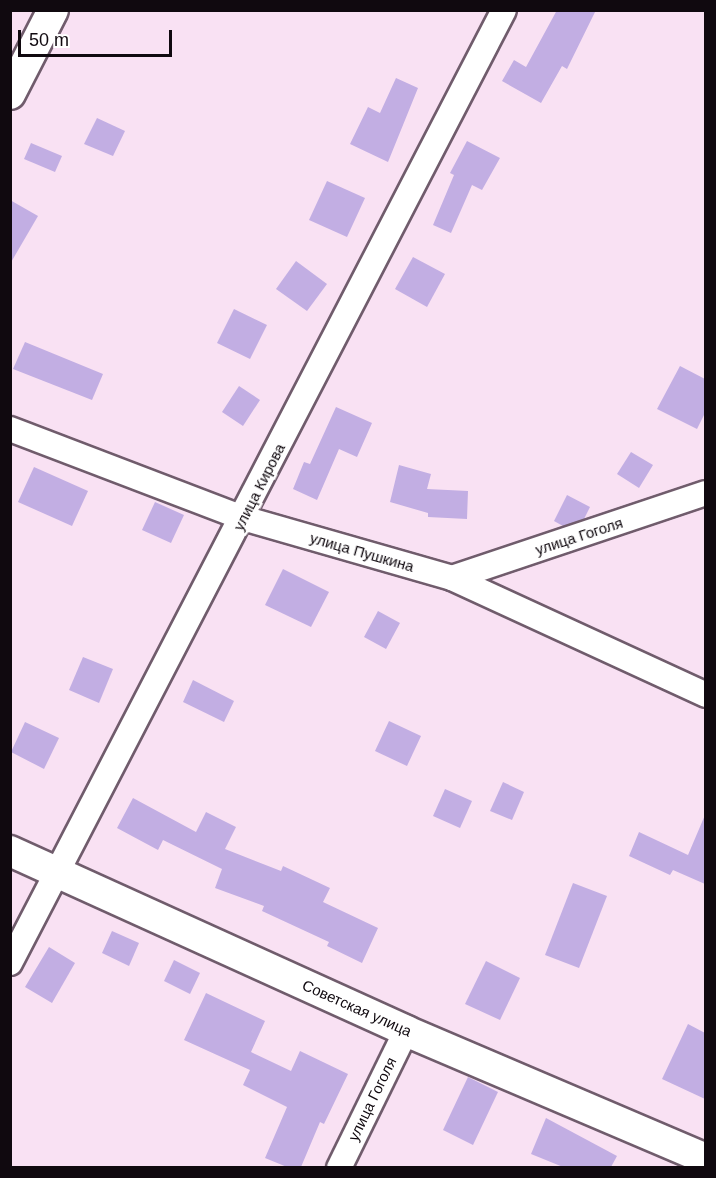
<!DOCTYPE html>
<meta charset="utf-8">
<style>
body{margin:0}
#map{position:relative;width:716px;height:1178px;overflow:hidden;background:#f9e1f3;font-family:Arial,sans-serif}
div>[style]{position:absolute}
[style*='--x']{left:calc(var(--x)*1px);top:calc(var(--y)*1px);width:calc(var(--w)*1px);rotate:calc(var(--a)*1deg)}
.building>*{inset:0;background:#c2aee3}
.roads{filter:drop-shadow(2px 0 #705c6c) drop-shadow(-2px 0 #705c6c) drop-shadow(0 2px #705c6c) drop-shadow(0 -2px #705c6c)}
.minor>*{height:24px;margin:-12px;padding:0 12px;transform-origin:12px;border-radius:12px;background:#fff}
.major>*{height:30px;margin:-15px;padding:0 15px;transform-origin:15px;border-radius:15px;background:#fff}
span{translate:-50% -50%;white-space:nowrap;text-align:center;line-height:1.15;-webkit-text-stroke:5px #fff;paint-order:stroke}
.street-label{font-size:15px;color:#10090f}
.frame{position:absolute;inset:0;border:12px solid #10090f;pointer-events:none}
.scale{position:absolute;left:18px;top:30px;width:154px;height:27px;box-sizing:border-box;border:3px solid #10090f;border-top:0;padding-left:8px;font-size:18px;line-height:21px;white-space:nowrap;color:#10090f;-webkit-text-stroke:4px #fff;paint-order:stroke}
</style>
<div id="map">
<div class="building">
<i style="clip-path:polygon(557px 10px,596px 10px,567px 69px,562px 66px,541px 103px,502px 81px,514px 60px,526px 67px)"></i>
<i style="clip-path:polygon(396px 78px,418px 88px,388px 162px,350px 144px,368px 107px,380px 113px)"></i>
<i style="clip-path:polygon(97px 118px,125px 131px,113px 156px,84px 144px)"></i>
<i style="clip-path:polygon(467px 141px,500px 158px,482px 190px,472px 185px,451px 233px,433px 225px,454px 175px,450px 173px)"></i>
<i style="clip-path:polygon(31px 143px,62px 156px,55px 172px,24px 159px)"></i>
<i style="clip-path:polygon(327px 181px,365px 198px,347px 237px,309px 220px)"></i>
<i style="clip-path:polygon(10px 200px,38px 216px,10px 264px)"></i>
<i style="clip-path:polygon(413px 257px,445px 274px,427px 307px,395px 289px)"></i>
<i style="clip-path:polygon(296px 261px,327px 284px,307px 311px,276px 289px)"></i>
<i style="clip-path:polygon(234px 309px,267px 325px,250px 359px,217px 343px)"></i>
<i style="clip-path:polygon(25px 342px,103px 374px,92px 400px,13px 369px)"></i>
<i style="clip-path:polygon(680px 366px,705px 379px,705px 413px,697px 429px,657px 409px)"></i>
<i style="clip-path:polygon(239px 386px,260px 400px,243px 426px,222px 412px)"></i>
<i style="clip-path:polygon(336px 407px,372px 423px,357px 457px,339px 449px,317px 500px,293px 489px,304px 462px,310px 464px)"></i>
<i style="clip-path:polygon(631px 452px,653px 465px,639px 488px,617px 474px)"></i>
<i style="clip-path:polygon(399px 465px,431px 474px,427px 489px,468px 491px,467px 519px,428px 517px,428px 513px,390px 502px)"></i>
<i style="clip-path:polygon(34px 467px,88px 491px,72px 526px,18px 502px)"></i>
<i style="clip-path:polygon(567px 495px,590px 507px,584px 519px,563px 526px,554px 521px)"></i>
<i style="clip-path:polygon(155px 502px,184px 515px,171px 543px,142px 530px)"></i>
<i style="clip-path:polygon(283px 569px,329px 592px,311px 627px,265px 605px)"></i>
<i style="clip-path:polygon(378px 611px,400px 623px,386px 649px,364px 637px)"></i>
<i style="clip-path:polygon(83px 657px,113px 669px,99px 703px,69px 690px)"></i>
<i style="clip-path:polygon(193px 680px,234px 701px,224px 722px,183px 702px)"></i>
<i style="clip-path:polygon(389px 721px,421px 736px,407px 766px,375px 751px)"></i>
<i style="clip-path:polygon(25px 722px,59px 738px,44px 769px,11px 752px)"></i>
<i style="clip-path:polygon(503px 782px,524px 792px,512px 820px,490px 811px)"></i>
<i style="clip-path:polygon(445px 789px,472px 801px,460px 828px,433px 816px)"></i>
<i style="clip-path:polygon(133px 798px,196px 832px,206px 812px,236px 827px,225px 849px,281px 871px,283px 866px,330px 888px,323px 902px,378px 928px,362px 963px,327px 946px,329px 942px,262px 911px,264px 906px,215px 888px,222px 869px,163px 840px,158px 850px,117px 828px)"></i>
<i style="clip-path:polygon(705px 815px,705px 884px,673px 870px,670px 875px,629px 856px,639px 832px,688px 855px)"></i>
<i style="clip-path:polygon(573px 883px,607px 896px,579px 968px,545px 955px)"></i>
<i style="clip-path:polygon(112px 931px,139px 943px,129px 966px,102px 953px)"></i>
<i style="clip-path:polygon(49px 947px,75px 963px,52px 1003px,25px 987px)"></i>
<i style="clip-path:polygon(174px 960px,200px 973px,190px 994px,164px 981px)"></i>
<i style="clip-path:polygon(486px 961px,520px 978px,500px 1020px,465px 1004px)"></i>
<i style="clip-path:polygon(206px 993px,265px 1021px,251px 1052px,291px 1071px,300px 1051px,348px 1074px,324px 1124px,320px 1122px,301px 1167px,287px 1167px,265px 1158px,287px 1107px,243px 1085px,250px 1070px,184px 1040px)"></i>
<i style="clip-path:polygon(688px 1024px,705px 1033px,705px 1099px,662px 1079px)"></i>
<i style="clip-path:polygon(468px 1077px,498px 1092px,473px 1145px,443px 1130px)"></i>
<i style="clip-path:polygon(546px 1118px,617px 1156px,611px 1167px,563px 1167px,531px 1154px)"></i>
</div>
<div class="roads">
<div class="minor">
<i style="--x:10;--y:429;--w:249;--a:20.9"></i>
<i style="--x:243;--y:518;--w:217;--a:16"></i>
<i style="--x:452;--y:578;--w:280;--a:24.7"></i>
<i style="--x:452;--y:578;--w:268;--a:-18.5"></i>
<i style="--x:10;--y:963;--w:1073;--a:-62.6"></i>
<i style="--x:339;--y:1168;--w:153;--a:-63.9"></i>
</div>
<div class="major">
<i style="--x:10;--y:94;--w:94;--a:-62.9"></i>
<i style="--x:10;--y:851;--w:435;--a:24.4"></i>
<i style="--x:406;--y:1031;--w:326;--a:23.1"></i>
</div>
</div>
<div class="street-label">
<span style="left:259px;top:487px;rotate:-63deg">улица Кирова</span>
<span style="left:579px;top:536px;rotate:-18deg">улица Гоголя</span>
<span style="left:362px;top:552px;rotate:16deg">улица Пушкина</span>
<span style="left:357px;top:1008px;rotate:24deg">Советская улица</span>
<span style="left:372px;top:1099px;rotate:-64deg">улица Гоголя</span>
</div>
<div class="frame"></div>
<div class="scale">50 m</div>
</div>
